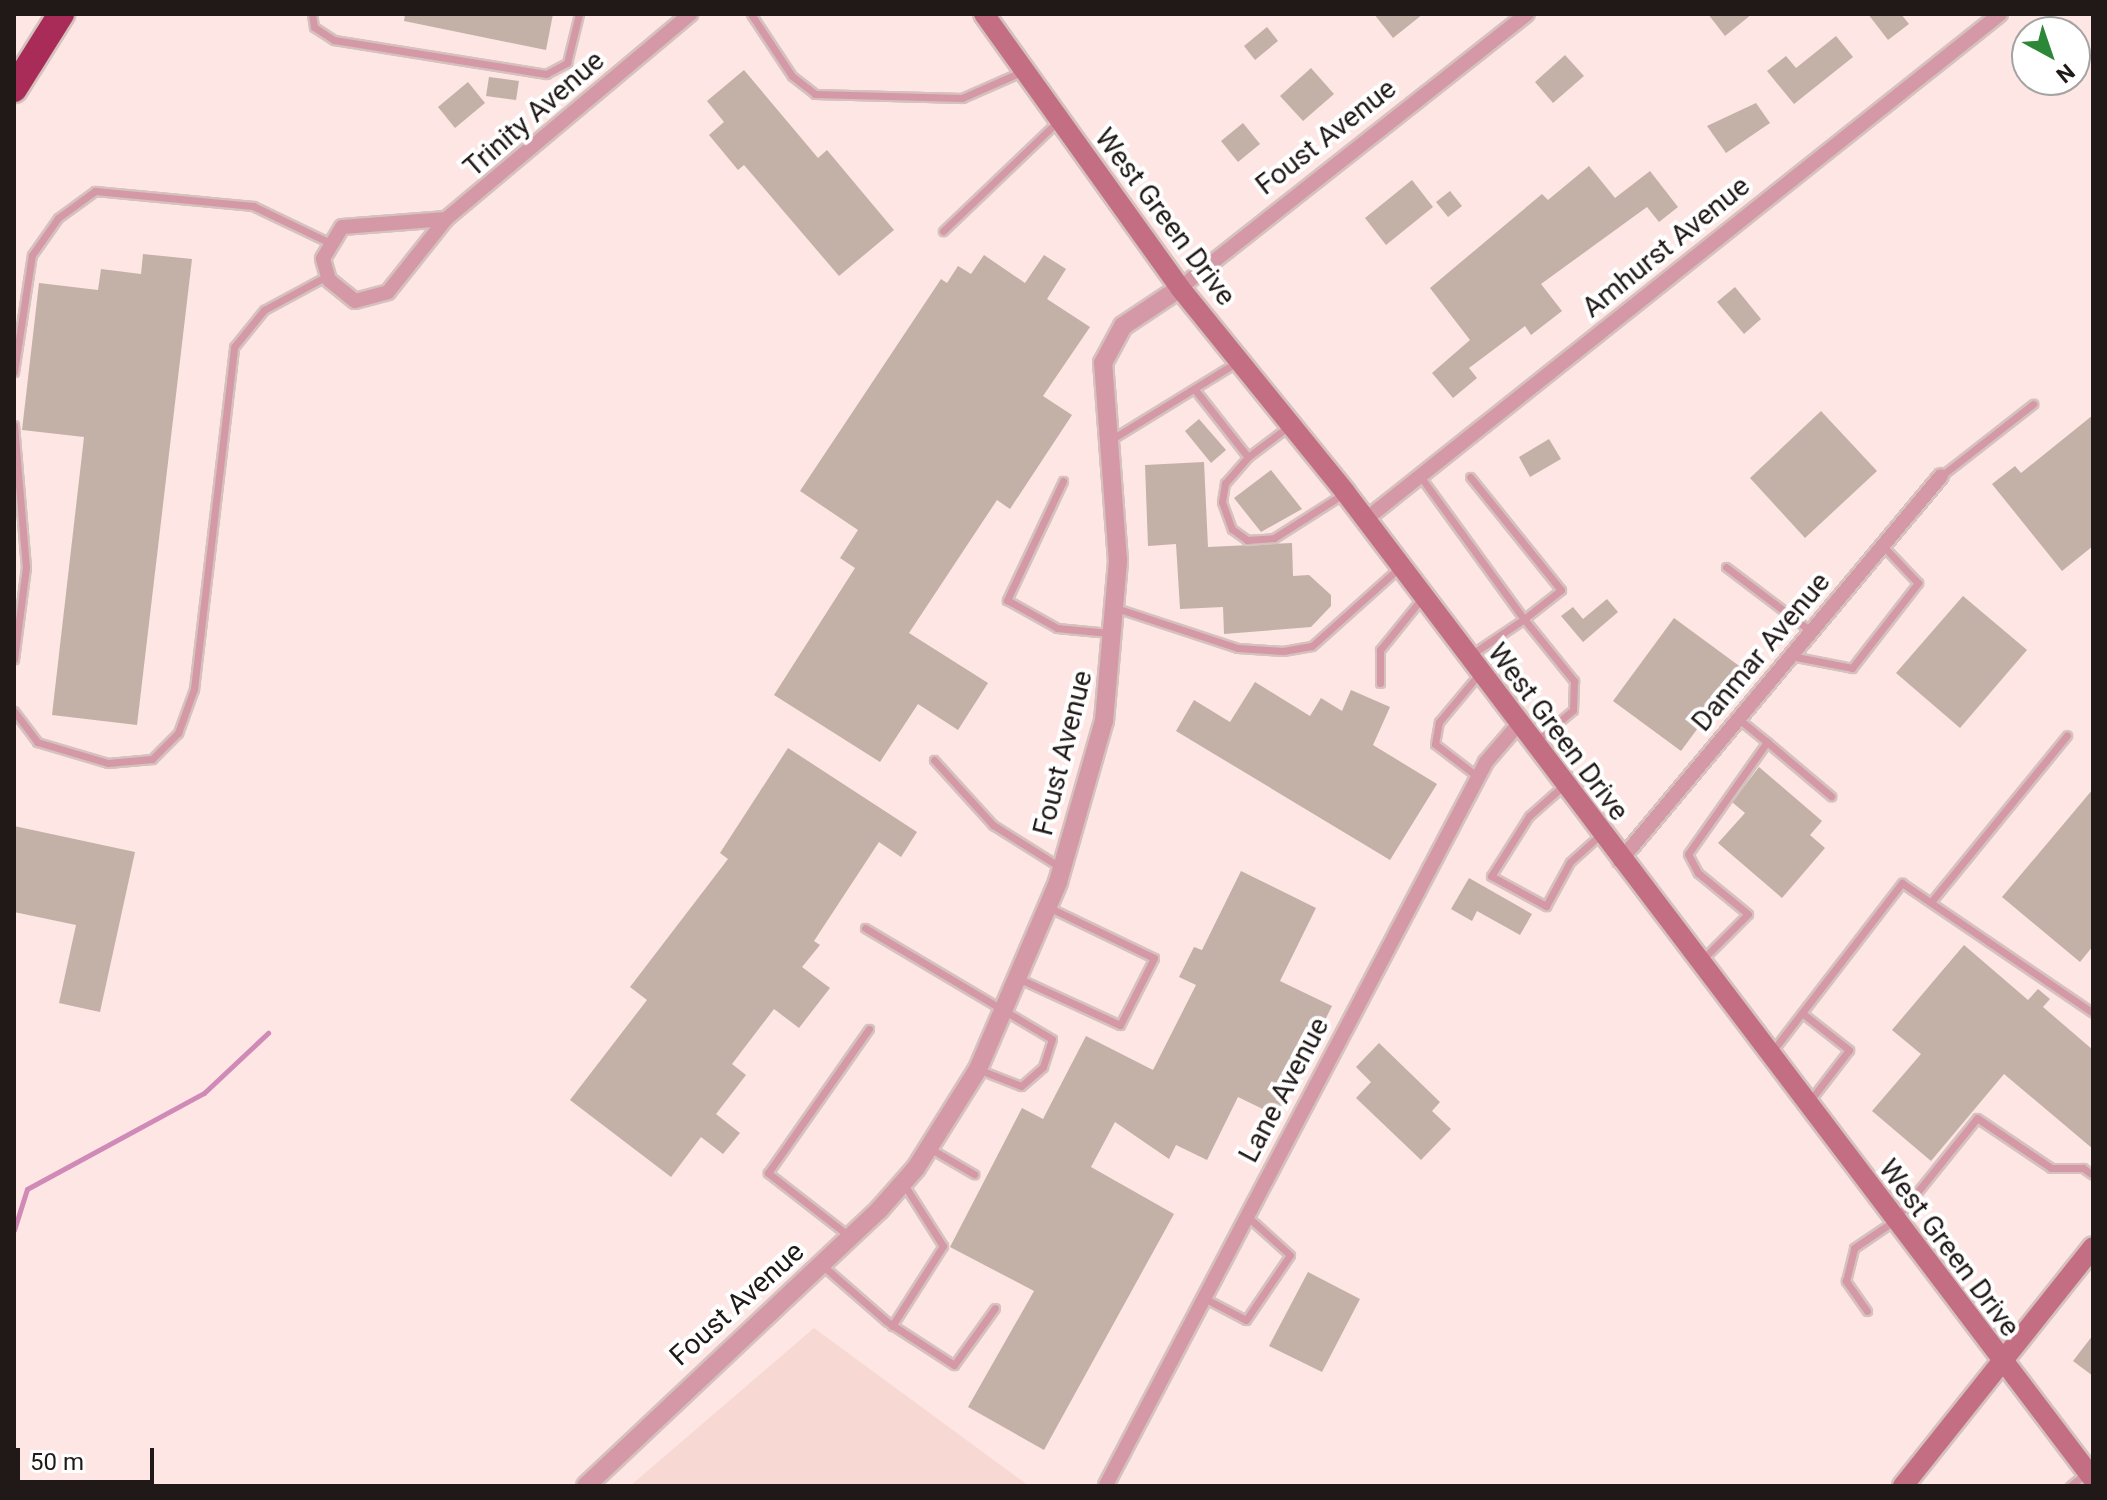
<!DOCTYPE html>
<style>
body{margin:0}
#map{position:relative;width:2107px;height:1500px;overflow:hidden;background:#fde6e3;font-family:Roboto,sans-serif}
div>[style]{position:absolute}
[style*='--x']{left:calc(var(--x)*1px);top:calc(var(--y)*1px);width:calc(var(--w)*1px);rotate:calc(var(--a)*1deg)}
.built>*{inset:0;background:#f7d8d3}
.stream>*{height:5px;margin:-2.5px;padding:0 2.5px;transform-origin:2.5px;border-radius:2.5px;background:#d08ab8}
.building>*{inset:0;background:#c3b1a7}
.roads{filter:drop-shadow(2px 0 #d5c1be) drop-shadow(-2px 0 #d5c1be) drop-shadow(0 2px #d5c1be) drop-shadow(0 -2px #d5c1be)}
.service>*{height:7px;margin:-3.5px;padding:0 3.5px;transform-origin:3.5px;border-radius:3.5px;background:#d598a6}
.minor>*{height:14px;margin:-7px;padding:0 7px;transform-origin:7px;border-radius:7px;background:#d598a6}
.tertiary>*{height:18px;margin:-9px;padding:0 9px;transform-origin:9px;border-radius:9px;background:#d598a6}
.secondary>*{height:20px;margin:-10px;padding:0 10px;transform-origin:10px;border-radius:10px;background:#c46e84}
.motorway>*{height:26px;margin:-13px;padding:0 13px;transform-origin:13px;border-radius:13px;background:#a92b58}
span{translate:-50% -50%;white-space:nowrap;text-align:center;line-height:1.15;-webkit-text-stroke:8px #fff;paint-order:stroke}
.street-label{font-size:28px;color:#211918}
.frame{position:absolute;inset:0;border:16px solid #211918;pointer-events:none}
.north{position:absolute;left:2011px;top:16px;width:80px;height:80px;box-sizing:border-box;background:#fff;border:2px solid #a6a3a3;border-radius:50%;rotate:140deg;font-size:22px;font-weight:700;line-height:32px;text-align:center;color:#211918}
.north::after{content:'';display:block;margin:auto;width:28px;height:36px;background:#2c8738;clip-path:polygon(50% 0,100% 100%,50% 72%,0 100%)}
.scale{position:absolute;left:16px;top:1448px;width:138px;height:36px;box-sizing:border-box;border:4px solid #211918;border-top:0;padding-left:10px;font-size:24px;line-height:28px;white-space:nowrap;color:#211918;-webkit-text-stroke:6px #fff;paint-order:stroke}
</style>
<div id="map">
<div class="built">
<i style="clip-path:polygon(814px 1328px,1029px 1486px,630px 1486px)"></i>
</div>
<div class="stream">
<i style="--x:14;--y:1230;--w:43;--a:-72.4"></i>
<i style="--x:27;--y:1189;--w:201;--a:-28.5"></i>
<i style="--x:204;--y:1093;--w:88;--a:-43.2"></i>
</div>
<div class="building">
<i style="clip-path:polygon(405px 14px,553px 14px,546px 50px,404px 21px)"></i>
<i style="clip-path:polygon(1374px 14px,1423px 14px,1393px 38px)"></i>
<i style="clip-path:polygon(1708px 14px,1752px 14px,1725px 36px)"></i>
<i style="clip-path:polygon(1868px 14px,1901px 14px,1909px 24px,1888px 40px)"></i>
<i style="clip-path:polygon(1267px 27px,1278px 41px,1255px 60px,1244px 46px)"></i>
<i style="clip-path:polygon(1836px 36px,1853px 57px,1794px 104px,1767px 71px,1786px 56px,1796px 68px)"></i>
<i style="clip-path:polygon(1565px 55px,1584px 76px,1553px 103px,1535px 82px)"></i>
<i style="clip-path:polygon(1311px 68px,1334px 94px,1303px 121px,1280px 96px)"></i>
<i style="clip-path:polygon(744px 70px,818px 158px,827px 150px,894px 230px,839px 276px,744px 165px,738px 170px,709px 135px,724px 122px,707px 101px)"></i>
<i style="clip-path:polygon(489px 77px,519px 81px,516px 100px,486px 96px)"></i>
<i style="clip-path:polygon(468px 82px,485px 103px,455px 128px,438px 107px)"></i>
<i style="clip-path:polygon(1756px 103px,1770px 123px,1726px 153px,1707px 126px)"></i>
<i style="clip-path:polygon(1243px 123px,1260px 144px,1238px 162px,1221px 141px)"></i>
<i style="clip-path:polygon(1589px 166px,1615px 198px,1650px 171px,1678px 207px,1659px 222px,1647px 207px,1541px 284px,1562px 311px,1531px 335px,1525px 326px,1469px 368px,1477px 378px,1453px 398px,1432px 373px,1470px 340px,1430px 288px,1542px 194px,1548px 200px)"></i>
<i style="clip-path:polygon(1412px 180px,1433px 207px,1386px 245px,1365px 218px)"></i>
<i style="clip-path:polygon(1450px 191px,1462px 206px,1448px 217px,1436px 202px)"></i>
<i style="clip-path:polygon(143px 254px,192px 259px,137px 725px,52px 715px,84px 437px,22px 430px,39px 283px,98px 290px,101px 269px,141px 274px)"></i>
<i style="clip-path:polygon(984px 255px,1025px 283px,1044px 255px,1066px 269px,1047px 299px,1090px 327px,1043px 396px,1072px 415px,1010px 509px,997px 500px,909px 633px,988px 683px,958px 730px,918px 704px,880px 762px,774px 695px,855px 568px,840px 558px,858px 530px,800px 491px,941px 279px,947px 283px,958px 266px,971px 274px)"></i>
<i style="clip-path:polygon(1735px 287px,1761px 319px,1744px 334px,1717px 302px)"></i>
<i style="clip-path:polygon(1821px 411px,1877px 471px,1805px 538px,1750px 478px)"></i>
<i style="clip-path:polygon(2093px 415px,2093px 546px,2062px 571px,1992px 484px,2015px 466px,2021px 473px)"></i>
<i style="clip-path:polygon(1199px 419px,1226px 450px,1211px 463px,1185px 431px)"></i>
<i style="clip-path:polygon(1549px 439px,1561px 459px,1530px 477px,1519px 457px)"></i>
<i style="clip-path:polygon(1204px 462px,1208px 547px,1292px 543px,1293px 576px,1309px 575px,1331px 595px,1331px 606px,1311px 627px,1224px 634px,1223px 607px,1180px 609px,1176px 544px,1148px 546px,1145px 465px)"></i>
<i style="clip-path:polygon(1271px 470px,1302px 509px,1261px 532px,1234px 498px)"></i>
<i style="clip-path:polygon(1963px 596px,2027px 650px,1960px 728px,1896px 673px)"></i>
<i style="clip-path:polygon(1607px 599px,1618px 612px,1583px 642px,1561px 616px,1573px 607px,1583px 619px)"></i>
<i style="clip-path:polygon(1674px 618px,1742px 668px,1681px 751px,1613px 701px)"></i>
<i style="clip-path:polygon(1255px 682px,1310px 716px,1321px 698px,1342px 711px,1351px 690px,1390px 707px,1373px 745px,1437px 784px,1390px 860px,1176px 731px,1194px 700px,1230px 722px)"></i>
<i style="clip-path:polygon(788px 748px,917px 832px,901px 857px,879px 842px,814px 941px,820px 945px,802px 967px,830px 988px,799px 1028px,774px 1009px,732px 1064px,746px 1075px,716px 1114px,740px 1133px,723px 1154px,701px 1137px,671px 1177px,570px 1100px,647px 1000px,630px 987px,728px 859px,720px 853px)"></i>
<i style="clip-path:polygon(1759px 767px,1822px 821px,1810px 835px,1825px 848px,1782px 898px,1718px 843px,1745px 813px,1732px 802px)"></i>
<i style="clip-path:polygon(2093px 789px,2093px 946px,2080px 962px,2002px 897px)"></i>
<i style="clip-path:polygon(14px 826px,135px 852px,100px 1012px,59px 1003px,76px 925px,14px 912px)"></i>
<i style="clip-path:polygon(1241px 871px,1316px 908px,1280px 981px,1332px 1006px,1277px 1116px,1238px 1097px,1207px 1160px,1176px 1145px,1169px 1159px,1115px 1122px,1091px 1167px,1174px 1214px,1044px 1450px,968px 1407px,1034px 1291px,950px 1247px,1022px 1108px,1043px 1119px,1086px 1036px,1153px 1070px,1196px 985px,1179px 977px,1194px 947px,1202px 950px)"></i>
<i style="clip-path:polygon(1469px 878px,1532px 914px,1520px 935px,1477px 911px,1472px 921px,1451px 909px)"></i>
<i style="clip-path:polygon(1964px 945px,2028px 1000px,2038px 989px,2050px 999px,2043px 1007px,2093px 1050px,2093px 1149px,2004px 1074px,1931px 1161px,1872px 1111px,1921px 1054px,1892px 1030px)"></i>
<i style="clip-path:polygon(1379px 1043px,1440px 1102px,1432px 1111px,1451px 1129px,1421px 1160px,1356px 1098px,1371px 1082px,1356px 1067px)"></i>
<i style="clip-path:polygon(1308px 1272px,1360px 1299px,1322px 1372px,1269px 1346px)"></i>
<i style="clip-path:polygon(2093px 1335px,2093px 1376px,2073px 1361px)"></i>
</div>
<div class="roads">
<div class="service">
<i style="--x:312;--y:14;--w:13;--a:81"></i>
<i style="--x:314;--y:27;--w:24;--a:33"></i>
<i style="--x:334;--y:40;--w:215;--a:9.1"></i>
<i style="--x:546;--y:74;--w:24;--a:-28"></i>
<i style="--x:567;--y:63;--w:50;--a:-76.2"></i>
<i style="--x:751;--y:14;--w:74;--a:56.5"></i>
<i style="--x:792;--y:76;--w:29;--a:38"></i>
<i style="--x:815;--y:94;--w:147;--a:1.6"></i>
<i style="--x:962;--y:98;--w:64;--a:-23.8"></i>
<i style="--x:943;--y:231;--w:159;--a:-43.7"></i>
<i style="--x:14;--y:372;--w:118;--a:-81.3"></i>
<i style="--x:32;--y:255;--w:45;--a:-54.9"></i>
<i style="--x:58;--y:218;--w:46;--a:-36.1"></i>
<i style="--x:95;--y:191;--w:159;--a:5.4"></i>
<i style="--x:253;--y:206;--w:83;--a:25.6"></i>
<i style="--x:1196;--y:391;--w:84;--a:51.8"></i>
<i style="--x:1248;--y:457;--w:51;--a:-37.1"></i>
<i style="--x:14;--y:425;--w:143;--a:85.2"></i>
<i style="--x:26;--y:567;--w:93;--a:97.4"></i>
<i style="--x:1112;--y:439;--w:147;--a:-31.6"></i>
<i style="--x:1248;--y:457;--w:35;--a:131"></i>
<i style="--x:1225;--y:483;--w:19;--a:99"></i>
<i style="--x:1222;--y:502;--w:29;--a:70"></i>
<i style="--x:1232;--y:529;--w:19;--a:36"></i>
<i style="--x:1247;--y:540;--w:27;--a:-4"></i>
<i style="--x:1274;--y:538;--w:82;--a:-32.5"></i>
<i style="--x:1420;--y:476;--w:177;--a:54"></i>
<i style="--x:1524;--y:619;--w:47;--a:-38.1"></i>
<i style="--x:1561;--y:590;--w:145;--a:-128.8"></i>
<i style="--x:1941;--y:476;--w:117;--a:-38"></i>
<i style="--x:1063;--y:481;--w:132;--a:115.2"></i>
<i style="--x:1007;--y:600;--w:57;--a:29.2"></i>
<i style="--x:1057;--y:628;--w:52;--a:5.5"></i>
<i style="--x:1726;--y:567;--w:108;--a:37.1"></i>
<i style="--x:1116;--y:608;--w:128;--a:18.2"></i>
<i style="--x:1238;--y:648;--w:45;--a:3.8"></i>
<i style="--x:1283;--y:651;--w:29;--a:-10"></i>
<i style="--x:1312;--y:646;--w:118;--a:-41.9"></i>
<i style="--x:1472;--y:654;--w:63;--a:-33.9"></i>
<i style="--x:1524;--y:619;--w:80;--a:51.1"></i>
<i style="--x:1574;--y:681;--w:29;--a:92"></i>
<i style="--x:1573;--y:710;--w:48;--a:140"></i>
<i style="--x:1791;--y:656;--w:62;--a:11.1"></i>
<i style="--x:1852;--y:668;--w:108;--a:-52.2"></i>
<i style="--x:1918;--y:583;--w:51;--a:-133.4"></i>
<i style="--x:1380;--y:683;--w:33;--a:-90"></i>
<i style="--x:1380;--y:650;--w:67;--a:-51.1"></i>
<i style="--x:14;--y:711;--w:39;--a:53"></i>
<i style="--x:37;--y:742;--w:74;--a:16.5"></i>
<i style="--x:108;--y:763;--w:44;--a:-5.2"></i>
<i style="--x:152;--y:759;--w:37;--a:-45"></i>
<i style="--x:178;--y:733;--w:47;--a:-70"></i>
<i style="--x:194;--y:689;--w:344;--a:-83.3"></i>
<i style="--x:234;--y:347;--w:48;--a:-51"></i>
<i style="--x:264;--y:310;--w:72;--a:-28.4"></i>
<i style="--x:1767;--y:742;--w:84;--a:40.2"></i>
<i style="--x:934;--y:760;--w:88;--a:47.8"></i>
<i style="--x:993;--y:825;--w:79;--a:32.1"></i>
<i style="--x:1478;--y:777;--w:54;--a:-142.5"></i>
<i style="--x:1435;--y:744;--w:22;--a:-80"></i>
<i style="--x:1439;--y:722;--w:62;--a:-50.2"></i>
<i style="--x:1563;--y:786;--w:45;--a:138.6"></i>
<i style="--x:1529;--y:816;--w:71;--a:122.3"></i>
<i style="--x:1491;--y:876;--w:63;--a:28.6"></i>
<i style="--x:1546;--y:906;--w:50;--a:-61.4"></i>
<i style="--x:1570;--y:862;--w:40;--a:-42"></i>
<i style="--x:1931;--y:902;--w:215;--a:-50.8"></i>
<i style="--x:865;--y:928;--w:217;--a:30.7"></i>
<i style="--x:1052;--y:1039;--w:29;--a:108"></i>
<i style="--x:1043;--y:1067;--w:29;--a:139"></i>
<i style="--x:1021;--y:1086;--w:44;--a:-158.7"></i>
<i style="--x:1701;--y:961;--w:66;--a:-45"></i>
<i style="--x:1748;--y:914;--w:65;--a:-140.6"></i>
<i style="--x:1698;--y:873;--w:21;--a:-118"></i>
<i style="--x:1688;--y:854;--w:137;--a:-54.8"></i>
<i style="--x:1767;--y:742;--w:36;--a:-141"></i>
<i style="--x:1020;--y:979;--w:110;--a:24.7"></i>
<i style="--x:1120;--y:1025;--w:75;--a:-63.1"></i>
<i style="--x:1154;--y:958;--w:115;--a:-154.3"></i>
<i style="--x:1802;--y:1013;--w:60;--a:38.2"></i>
<i style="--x:1849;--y:1050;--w:66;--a:127.6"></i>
<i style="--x:1771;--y:1053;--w:215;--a:-52.4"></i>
<i style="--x:1902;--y:883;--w:231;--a:34.2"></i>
<i style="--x:931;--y:1149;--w:50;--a:30.2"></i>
<i style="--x:849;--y:1236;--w:103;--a:-142.1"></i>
<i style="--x:768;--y:1173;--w:176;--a:-55"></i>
<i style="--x:822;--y:1265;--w:85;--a:41.2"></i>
<i style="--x:886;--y:1321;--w:81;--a:32.9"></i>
<i style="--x:954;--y:1365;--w:70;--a:-54.3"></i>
<i style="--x:1204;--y:1298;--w:47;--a:27.6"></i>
<i style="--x:1246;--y:1320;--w:78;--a:-55.9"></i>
<i style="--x:1290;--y:1255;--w:58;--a:-137.8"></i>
<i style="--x:1867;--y:1311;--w:37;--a:-125"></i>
<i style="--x:1846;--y:1281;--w:34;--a:-76"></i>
<i style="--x:1854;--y:1248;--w:48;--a:-34"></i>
<i style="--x:1894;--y:1221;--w:132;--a:-51.1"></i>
<i style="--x:1977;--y:1118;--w:89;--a:34"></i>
<i style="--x:2051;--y:1168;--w:32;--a:0"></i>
<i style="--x:2083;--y:1168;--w:12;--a:35"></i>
<i style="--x:892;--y:1326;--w:95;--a:-57.5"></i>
<i style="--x:943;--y:1246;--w:75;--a:-122.4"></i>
<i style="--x:2070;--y:1486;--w:22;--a:-39"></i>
</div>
<div class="minor">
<i style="--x:446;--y:219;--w:104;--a:175.6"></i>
<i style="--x:342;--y:227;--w:37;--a:121"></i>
<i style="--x:323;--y:259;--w:22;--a:74"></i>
<i style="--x:329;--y:280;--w:33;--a:39"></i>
<i style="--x:355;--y:301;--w:34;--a:-15"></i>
<i style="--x:388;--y:292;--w:93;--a:-51.5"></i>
<i style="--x:446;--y:219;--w:319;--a:-40"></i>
<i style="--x:1180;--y:288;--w:442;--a:-38.3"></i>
<i style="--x:1365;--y:520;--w:812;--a:-38.55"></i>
<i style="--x:1620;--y:861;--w:501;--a:-50.18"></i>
<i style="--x:1106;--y:1485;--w:817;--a:-62.27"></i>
<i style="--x:1486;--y:762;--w:48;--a:-49.3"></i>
</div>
<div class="tertiary">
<i style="--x:586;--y:1486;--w:403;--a:-43.3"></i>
<i style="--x:879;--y:1210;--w:56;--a:-48.6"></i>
<i style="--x:916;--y:1168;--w:117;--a:-57.9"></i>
<i style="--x:978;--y:1069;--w:203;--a:-66.8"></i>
<i style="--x:1058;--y:882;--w:167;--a:-74.1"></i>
<i style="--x:1104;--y:721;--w:161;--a:-85"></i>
<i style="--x:1118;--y:561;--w:199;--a:-94.3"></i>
<i style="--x:1103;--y:363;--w:42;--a:-61.6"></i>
<i style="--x:1123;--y:326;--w:69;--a:-33.7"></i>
</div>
<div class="secondary">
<i style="--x:984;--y:14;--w:337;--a:54.4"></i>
<i style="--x:1180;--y:288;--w:262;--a:51"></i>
<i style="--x:1345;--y:492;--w:1238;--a:52.84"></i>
<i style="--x:1903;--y:1486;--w:305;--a:-51.5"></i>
</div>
<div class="motorway">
<i style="--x:14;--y:89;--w:89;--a:-57.9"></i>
</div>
</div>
<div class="street-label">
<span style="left:534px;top:114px;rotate:-41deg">Trinity Avenue</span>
<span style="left:1326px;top:137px;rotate:-38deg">Foust Avenue</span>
<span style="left:1165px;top:217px;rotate:53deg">West Green Drive</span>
<span style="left:1666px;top:247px;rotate:-39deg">Amhurst Avenue</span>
<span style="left:1761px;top:652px;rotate:-50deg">Danmar Avenue</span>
<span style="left:1558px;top:732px;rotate:53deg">West Green Drive</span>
<span style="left:1063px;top:753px;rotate:-76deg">Foust Avenue</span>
<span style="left:1284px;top:1090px;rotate:-62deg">Lane Avenue</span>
<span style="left:1949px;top:1248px;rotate:53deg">West Green Drive</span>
<span style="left:737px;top:1304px;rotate:-42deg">Foust Avenue</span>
</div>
<div class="frame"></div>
<div class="north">N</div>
<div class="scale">50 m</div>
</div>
